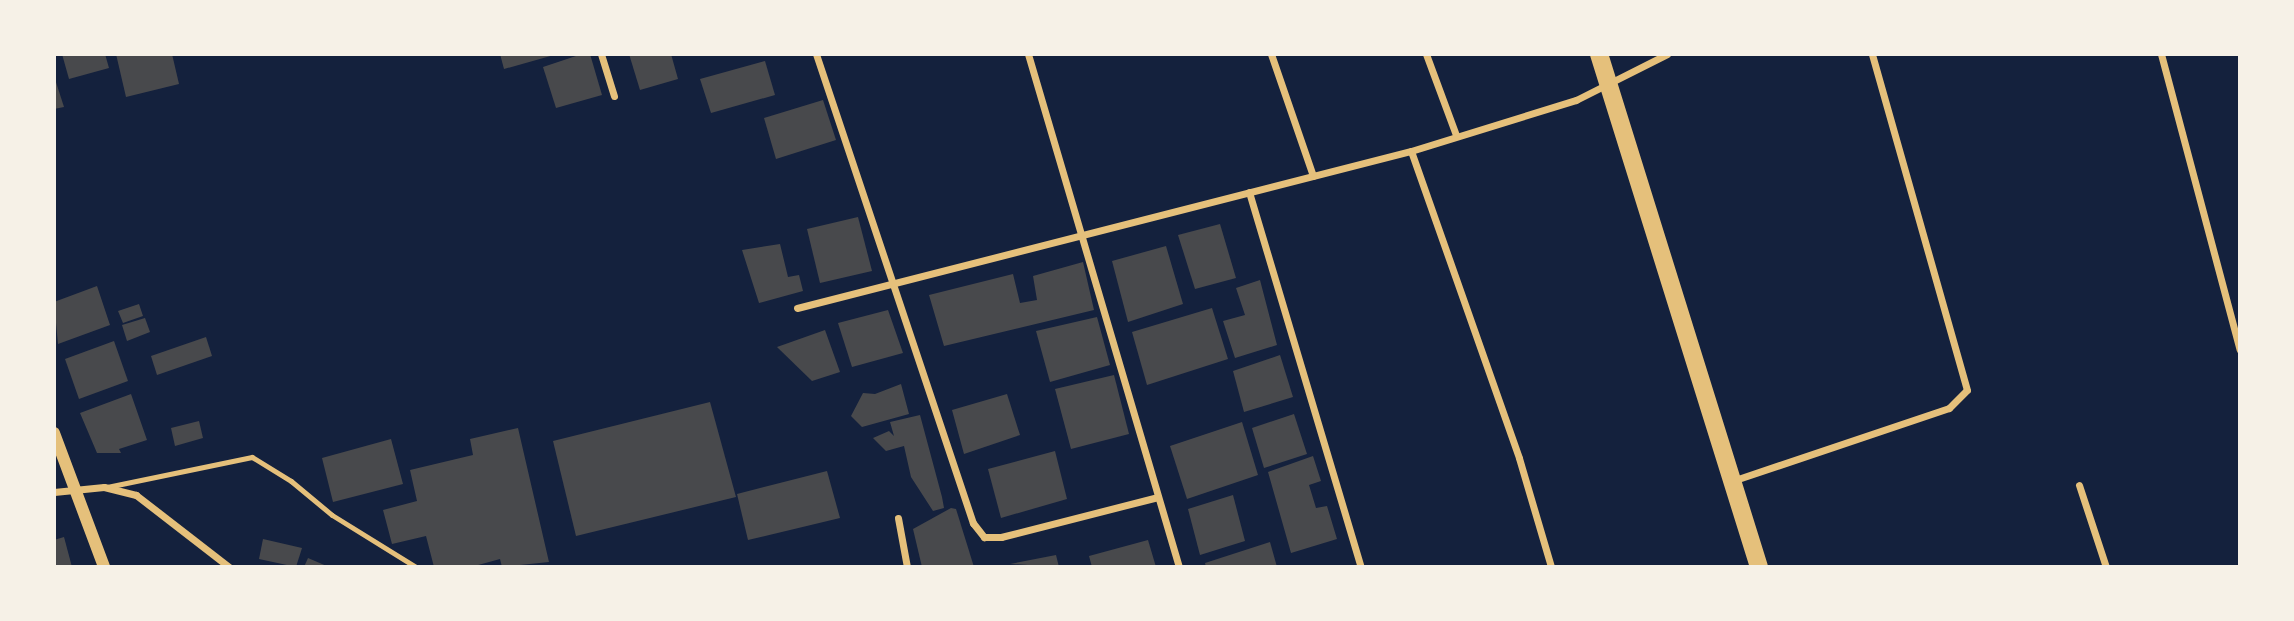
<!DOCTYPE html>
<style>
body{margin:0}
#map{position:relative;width:2294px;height:621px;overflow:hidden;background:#14213d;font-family:Commissioner,sans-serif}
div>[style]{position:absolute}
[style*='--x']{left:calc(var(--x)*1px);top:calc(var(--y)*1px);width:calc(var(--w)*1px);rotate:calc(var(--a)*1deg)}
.building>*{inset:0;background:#48494c}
.service>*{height:5px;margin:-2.5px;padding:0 2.5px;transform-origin:2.5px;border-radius:2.5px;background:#e5c07b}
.minor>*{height:7px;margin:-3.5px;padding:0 3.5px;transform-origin:3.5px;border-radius:3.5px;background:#e5c07b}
.tertiary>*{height:12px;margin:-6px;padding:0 6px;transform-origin:6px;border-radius:6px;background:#e5c07b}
.primary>*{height:18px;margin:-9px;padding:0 9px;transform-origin:9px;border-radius:9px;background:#e5c07b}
span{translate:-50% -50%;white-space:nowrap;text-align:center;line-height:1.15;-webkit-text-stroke:5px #f6f1e7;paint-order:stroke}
.frame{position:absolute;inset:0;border:56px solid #f6f1e7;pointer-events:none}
</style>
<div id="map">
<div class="building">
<i style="clip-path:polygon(62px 54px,105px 54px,109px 68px,69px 79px)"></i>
<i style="clip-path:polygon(116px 54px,172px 54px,179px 84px,126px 97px)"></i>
<i style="clip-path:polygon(500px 54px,553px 54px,554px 55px,504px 69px)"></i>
<i style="clip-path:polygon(582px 54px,590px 54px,602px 95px,556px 108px,543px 67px)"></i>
<i style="clip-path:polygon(629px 54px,671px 54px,678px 79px,640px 90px)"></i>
<i style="clip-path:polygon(765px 61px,775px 95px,711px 113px,700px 79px)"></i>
<i style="clip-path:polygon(54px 76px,64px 107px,54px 109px)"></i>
<i style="clip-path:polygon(823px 100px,836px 140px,776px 159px,764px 118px)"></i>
<i style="clip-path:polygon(858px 217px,872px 271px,820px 283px,807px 229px)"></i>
<i style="clip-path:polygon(1220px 224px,1236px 278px,1195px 289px,1178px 235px)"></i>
<i style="clip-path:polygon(780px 244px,788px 277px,799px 275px,803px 291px,759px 303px,742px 250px)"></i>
<i style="clip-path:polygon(1166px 246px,1183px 304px,1128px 322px,1112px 261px)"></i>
<i style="clip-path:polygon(1083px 262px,1094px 310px,944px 346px,929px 295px,1013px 274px,1020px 303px,1037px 300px,1033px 276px)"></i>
<i style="clip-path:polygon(1260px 280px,1277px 345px,1235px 358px,1223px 321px,1245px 315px,1236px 288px)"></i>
<i style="clip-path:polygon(97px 286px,110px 325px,58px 344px,54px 302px)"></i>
<i style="clip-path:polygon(139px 304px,143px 316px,123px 323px,118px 311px)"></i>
<i style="clip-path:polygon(1212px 308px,1228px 359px,1147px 385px,1132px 332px)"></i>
<i style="clip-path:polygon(888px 310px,903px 353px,852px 367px,838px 323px)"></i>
<i style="clip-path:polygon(1097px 317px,1110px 365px,1050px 382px,1036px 331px)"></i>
<i style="clip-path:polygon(145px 318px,150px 332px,127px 341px,122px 325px)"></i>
<i style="clip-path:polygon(825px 330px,840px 372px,812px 381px,777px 347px)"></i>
<i style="clip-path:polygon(206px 337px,212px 356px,157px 375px,151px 356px)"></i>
<i style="clip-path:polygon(114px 341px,128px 381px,79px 399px,65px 359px)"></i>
<i style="clip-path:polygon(1280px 355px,1293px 397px,1244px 412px,1233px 371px)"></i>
<i style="clip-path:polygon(1114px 375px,1129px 434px,1071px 449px,1055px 389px)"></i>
<i style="clip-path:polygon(901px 384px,909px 414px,862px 427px,851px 416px,863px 393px,875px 394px)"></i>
<i style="clip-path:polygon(131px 394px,147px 440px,119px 449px,121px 453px,97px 453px,80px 413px)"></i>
<i style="clip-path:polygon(1007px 394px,1020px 435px,964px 454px,952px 410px)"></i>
<i style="clip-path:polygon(710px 402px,736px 497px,576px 536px,553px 441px)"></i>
<i style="clip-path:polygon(1294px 414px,1307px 454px,1264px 468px,1252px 428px)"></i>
<i style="clip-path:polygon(920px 415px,942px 497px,944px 508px,933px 511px,911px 477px,904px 446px,886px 451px,873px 438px,889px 431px,894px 436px,890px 422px)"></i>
<i style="clip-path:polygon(199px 421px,203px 438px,175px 446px,171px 428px)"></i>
<i style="clip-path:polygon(1242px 422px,1258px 475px,1187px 499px,1170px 446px)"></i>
<i style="clip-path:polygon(518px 428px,549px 562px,502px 567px,500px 559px,471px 567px,434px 567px,426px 536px,392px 544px,383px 510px,417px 501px,410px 470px,473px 455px,470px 439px)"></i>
<i style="clip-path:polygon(391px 439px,403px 484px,333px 502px,322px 458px)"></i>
<i style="clip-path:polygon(1055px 451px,1067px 499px,1001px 518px,988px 469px)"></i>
<i style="clip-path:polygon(1313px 456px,1321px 481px,1309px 485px,1316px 508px,1327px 506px,1337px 539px,1291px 553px,1268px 472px)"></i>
<i style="clip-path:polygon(827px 471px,840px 518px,748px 540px,737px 494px)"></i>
<i style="clip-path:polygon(1233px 495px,1245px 541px,1200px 555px,1188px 509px)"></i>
<i style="clip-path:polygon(951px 508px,956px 509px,974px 567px,922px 567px,913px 529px)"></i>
<i style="clip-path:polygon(64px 537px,72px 567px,54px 567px,54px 540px)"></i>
<i style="clip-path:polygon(263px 539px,302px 548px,296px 567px,259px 559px)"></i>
<i style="clip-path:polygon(1148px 540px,1156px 567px,1092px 567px,1089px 556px)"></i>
<i style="clip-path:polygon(1270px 542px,1277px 567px,1206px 567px,1205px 563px)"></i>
<i style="clip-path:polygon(1056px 555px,1059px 567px,1010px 564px)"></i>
<i style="clip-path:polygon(308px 558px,329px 567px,304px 567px)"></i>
</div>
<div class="service">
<i style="--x:107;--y:487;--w:148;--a:-11.7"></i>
<i style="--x:252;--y:457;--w:46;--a:31.6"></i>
<i style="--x:291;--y:481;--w:53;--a:39.7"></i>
<i style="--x:332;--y:515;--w:99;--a:31.8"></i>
</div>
<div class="minor">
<i style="--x:601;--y:54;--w:44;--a:72.8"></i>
<i style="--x:816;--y:54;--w:495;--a:71.5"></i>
<i style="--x:973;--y:523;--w:18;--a:52"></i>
<i style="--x:984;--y:537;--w:17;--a:0"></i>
<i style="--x:1001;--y:537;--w:162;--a:-14.3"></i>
<i style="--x:1028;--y:54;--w:535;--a:73.6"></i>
<i style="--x:1271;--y:54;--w:129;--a:71"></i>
<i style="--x:1426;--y:54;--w:86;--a:69.7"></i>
<i style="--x:2161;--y:54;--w:306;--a:75.1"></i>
<i style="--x:1411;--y:151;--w:325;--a:70.6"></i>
<i style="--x:1519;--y:458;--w:114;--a:73.6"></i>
<i style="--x:1249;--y:192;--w:391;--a:73.4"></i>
<i style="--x:797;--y:308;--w:634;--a:-14.34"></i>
<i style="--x:1411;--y:151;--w:173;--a:-17.2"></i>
<i style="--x:1576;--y:100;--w:102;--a:-26.8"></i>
<i style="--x:1732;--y:481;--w:229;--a:-18.6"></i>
<i style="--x:1949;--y:408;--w:25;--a:-45"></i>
<i style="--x:1967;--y:390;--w:349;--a:-105.8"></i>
<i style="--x:2079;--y:485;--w:86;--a:71.8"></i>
<i style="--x:54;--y:492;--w:50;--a:-5.7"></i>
<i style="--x:104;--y:487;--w:33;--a:14"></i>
<i style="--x:136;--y:495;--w:118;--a:37.7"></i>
<i style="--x:898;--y:518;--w:50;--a:79.6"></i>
</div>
<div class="tertiary">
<i style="--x:54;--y:433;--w:143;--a:69.5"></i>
</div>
<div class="primary">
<i style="--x:1599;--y:54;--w:537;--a:72.68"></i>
</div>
<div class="frame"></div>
</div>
